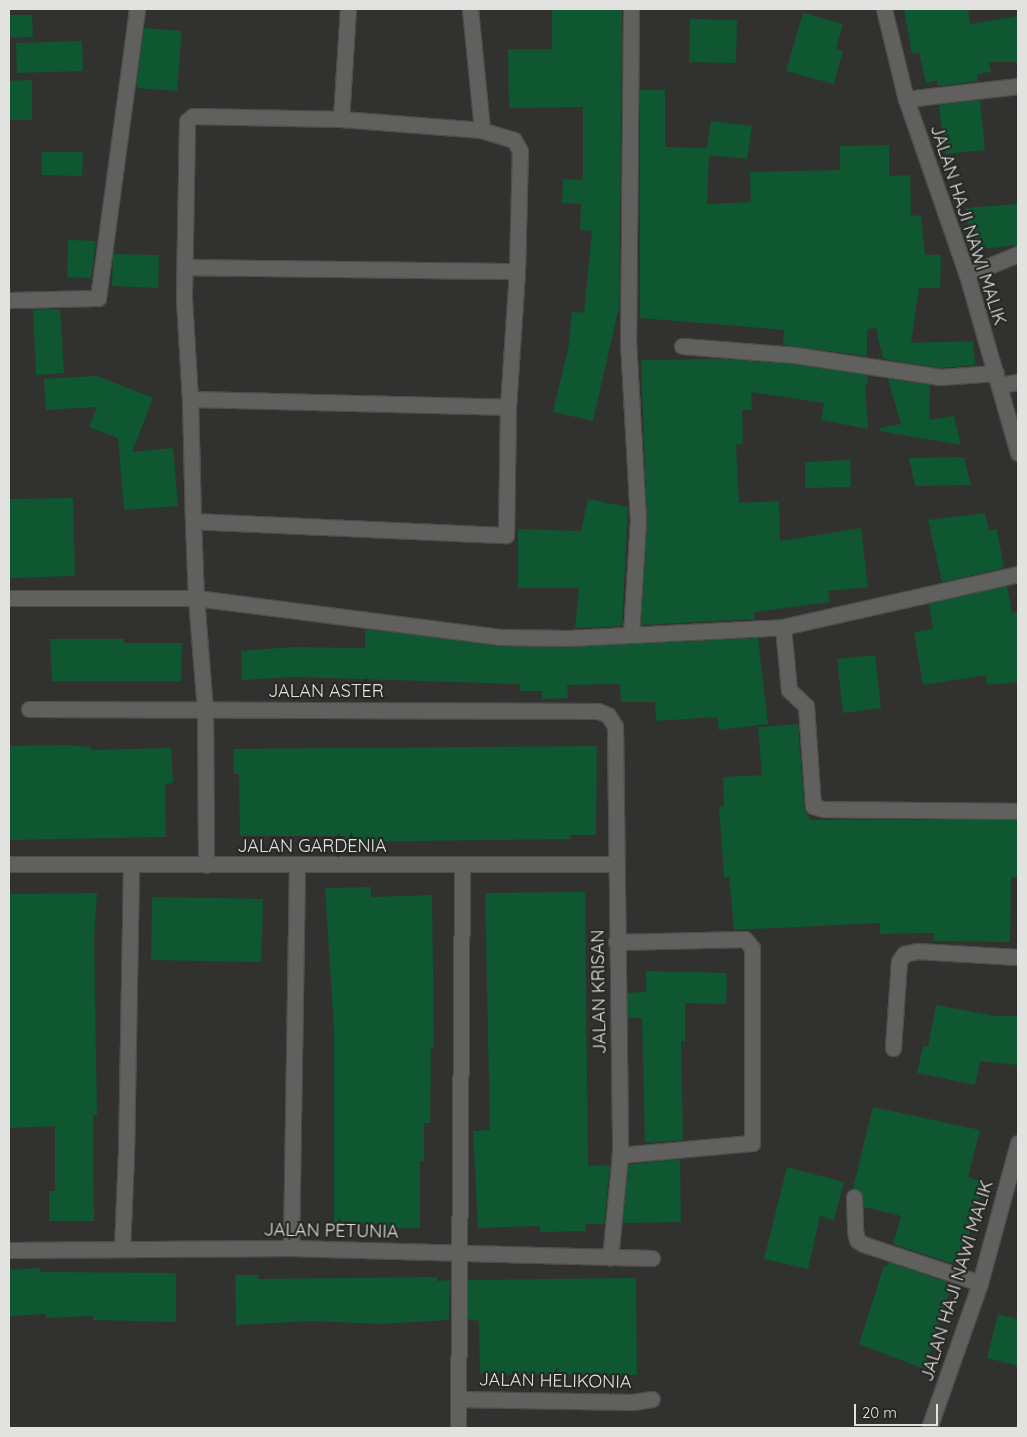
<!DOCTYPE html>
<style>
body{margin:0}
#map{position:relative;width:1027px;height:1437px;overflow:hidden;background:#31322f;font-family:Quicksand,sans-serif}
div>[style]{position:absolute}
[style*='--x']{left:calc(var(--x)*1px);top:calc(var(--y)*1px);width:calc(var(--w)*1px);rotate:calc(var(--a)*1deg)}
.building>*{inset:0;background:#0e5731}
.roads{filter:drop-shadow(1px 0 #4d4e4c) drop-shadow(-1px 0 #4d4e4c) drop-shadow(0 1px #4d4e4c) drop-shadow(0 -1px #4d4e4c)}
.street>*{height:15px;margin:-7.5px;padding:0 7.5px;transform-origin:7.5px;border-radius:7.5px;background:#60615e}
.secondary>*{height:15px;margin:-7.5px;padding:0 7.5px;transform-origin:7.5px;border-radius:7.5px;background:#60615e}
span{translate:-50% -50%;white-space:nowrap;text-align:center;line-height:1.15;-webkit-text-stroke:4.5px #272825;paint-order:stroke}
.street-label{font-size:18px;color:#e2e3e1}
.frame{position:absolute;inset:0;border:10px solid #e2e3e1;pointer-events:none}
.scale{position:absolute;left:854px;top:1404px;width:84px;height:22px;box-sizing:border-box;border:2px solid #e2e3e1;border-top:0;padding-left:6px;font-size:15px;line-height:18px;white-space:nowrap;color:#e2e3e1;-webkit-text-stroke:4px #272825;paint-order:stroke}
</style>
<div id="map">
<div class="building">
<i style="clip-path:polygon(552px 9px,622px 9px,619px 307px,593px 421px,553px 412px,569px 345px,572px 311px,584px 313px,592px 231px,580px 230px,581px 204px,562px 203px,563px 179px,583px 180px,583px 107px,509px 108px,508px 49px,552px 49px)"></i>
<i style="clip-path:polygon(904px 9px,968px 9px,970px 24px,1018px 16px,1018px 62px,989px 62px,991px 72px,977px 74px,978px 81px,937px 86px,937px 80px,926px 83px,919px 52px,912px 54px)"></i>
<i style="clip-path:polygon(803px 13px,843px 24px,836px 49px,843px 51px,834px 84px,786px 71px)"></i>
<i style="clip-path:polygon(9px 15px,32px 15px,33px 37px,9px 38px)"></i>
<i style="clip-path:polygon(690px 19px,737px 20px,736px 63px,689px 62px)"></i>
<i style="clip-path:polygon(144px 28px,182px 31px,177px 91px,136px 88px)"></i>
<i style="clip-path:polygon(82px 41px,83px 71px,17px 73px,16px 43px)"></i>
<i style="clip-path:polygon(32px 80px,32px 120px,9px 120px,9px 81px)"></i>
<i style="clip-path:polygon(640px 90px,665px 90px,665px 147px,707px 148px,711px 121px,752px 126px,747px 159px,709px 155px,707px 204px,751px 202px,750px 172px,840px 170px,840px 146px,889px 145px,889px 176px,910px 175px,911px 216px,921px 215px,925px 255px,941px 255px,940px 288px,919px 288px,911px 343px,973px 341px,975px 365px,940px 368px,883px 359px,876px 328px,867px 329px,867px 356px,783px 345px,784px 330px,640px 318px)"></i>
<i style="clip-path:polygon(980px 100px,985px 150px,945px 154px,939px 105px)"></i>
<i style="clip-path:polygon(42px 152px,83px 152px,82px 176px,42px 175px)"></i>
<i style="clip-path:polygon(1018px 204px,1018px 245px,970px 250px,966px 208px)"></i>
<i style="clip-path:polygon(68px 240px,96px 241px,91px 278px,67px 277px)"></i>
<i style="clip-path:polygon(113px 254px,159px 255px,158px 288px,112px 286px)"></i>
<i style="clip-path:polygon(60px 309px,64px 373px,36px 375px,33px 310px)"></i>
<i style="clip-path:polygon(724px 359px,794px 364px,867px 375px,868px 384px,865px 385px,868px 429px,821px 420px,824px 403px,751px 392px,752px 410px,742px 410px,743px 444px,736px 445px,739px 503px,779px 501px,780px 541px,861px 528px,868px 587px,828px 591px,830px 602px,754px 612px,755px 619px,641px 625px,647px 519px,641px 360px)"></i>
<i style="clip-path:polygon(97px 376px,153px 398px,132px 452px,173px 448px,178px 506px,124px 510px,118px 438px,89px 427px,97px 407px,46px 410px,44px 379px)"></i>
<i style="clip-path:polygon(888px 379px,930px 385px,929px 420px,954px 416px,961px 445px,880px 431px,880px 428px,901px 424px)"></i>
<i style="clip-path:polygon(964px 457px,971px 485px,915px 486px,909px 458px)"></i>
<i style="clip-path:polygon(850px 460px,851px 487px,805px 488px,805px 462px)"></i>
<i style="clip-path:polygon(73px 498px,75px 576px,9px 578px,9px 499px)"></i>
<i style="clip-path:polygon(588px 499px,628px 507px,622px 626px,575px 628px,579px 588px,518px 588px,518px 529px,581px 531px)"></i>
<i style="clip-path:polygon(985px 513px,989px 531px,997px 529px,1004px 568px,942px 582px,928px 520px)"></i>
<i style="clip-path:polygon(1007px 586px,1012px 613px,1018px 612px,1018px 682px,987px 685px,986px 675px,923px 685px,914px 632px,933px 629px,929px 604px)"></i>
<i style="clip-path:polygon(365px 629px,500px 646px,569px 647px,758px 638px,768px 724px,719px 730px,717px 717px,656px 721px,655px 702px,621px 702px,620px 684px,567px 685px,568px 698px,542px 699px,542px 691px,520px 691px,520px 684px,294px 677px,242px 680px,241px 651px,294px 647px,365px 648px)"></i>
<i style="clip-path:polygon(50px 639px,124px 639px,124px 643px,182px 643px,181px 681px,52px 681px)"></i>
<i style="clip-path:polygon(875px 655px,881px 708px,843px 713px,837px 659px)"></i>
<i style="clip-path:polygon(798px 724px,804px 807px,810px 820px,1018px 820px,1018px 877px,1011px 877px,1010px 942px,933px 941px,934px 933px,880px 934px,880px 923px,734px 930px,729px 877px,724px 877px,719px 807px,724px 806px,723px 777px,762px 775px,758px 727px)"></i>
<i style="clip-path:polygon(66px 745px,91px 747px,91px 750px,171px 748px,173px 783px,165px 784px,166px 837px,9px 840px,9px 746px)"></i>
<i style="clip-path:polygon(597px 746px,596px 835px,570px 835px,570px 839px,345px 842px,345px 836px,240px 836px,239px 774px,234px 774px,234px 749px)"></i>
<i style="clip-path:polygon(371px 887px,371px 897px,432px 895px,434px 1048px,431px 1048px,430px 1123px,424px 1123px,424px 1161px,420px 1161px,420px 1228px,384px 1229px,384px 1224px,334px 1223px,334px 1030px,325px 888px)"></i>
<i style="clip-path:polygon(585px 892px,588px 1166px,610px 1165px,604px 1224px,586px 1224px,586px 1231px,540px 1232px,540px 1226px,478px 1228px,473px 1131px,490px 1130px,485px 893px)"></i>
<i style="clip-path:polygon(97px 893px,94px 940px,97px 1115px,93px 1115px,94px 1221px,49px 1221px,49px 1191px,55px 1191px,55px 1126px,9px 1128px,9px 894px)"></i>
<i style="clip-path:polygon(152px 897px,263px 899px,261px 962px,151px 960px)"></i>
<i style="clip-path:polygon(646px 971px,727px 973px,726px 1004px,685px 1003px,685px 1041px,681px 1041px,683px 1140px,645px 1143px,642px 1018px,628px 1018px,627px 993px,646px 992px)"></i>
<i style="clip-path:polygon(936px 1005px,996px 1016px,1018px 1016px,1017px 1065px,980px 1061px,975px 1085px,917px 1073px,923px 1046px,928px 1047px)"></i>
<i style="clip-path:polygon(873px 1107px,980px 1130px,968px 1177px,984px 1182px,960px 1266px,893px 1244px,901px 1216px,864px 1207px,862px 1193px,853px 1188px)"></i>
<i style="clip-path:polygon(680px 1159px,681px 1222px,623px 1223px,628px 1165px)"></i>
<i style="clip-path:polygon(787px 1167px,844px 1182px,834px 1220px,820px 1216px,808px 1269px,764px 1259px)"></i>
<i style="clip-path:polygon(888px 1262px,952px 1284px,924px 1369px,859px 1344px,884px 1266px,887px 1266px)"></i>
<i style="clip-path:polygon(40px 1268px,40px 1272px,176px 1273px,176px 1322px,93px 1320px,93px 1316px,46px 1318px,45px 1314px,9px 1316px,9px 1270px)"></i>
<i style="clip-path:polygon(235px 1275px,258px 1275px,258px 1279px,437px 1277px,437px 1281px,450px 1280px,449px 1320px,381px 1324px,311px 1321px,236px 1325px)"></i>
<i style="clip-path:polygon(636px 1278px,637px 1375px,480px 1374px,479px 1321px,468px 1319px,468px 1280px)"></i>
<i style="clip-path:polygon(998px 1314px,1018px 1319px,1018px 1366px,987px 1358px)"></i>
</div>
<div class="roads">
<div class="street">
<i style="--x:470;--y:9;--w:122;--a:84.3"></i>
<i style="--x:631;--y:9;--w:332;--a:90.5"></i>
<i style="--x:628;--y:341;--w:179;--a:86.8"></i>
<i style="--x:638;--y:520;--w:115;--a:93.5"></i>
<i style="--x:906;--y:99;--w:113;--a:-6.6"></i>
<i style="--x:341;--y:119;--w:110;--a:-86.4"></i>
<i style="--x:185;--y:267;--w:332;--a:0.7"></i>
<i style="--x:967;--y:275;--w:55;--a:-22.4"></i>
<i style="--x:9;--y:300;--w:89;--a:-1.3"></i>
<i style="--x:98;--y:298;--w:292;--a:-82.3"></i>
<i style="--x:682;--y:346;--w:113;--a:4.6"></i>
<i style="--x:795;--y:355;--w:147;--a:8.6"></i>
<i style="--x:940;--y:377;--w:56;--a:-4.1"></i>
<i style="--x:999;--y:385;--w:19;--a:-9"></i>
<i style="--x:190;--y:399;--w:318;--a:1.4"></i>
<i style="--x:193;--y:521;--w:313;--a:2.6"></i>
<i style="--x:506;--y:535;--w:128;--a:-89.1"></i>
<i style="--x:508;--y:407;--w:136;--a:-86.2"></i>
<i style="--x:517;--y:271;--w:120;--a:-88.6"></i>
<i style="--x:520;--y:151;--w:13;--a:-119"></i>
<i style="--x:514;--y:140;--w:34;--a:-163"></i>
<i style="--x:482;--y:130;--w:141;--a:-175.5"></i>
<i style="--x:341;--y:119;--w:148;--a:-178.8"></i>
<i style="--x:193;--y:116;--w:8;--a:140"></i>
<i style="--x:187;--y:121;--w:178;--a:91"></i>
<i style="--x:184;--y:299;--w:100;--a:86.6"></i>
<i style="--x:190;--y:399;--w:122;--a:88.6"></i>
<i style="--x:193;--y:521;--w:77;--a:87.8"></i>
<i style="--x:196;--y:598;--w:111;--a:85.4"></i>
<i style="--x:205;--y:709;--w:156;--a:89.6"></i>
<i style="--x:9;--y:598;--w:187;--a:0"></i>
<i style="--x:196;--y:598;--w:306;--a:7.3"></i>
<i style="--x:500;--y:637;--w:69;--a:0.8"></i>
<i style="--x:569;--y:638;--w:214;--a:-2.9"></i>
<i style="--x:783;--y:627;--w:241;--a:-12.7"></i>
<i style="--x:783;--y:627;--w:63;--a:84.6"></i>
<i style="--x:789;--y:690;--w:23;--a:43"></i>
<i style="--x:806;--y:706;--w:100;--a:86"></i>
<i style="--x:813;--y:806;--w:10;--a:17"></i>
<i style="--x:823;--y:809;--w:195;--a:0.6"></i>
<i style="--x:29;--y:709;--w:569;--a:0.2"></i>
<i style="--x:598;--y:711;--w:11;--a:22"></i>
<i style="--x:608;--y:715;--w:13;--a:58"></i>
<i style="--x:615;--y:726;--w:429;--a:89.3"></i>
<i style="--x:620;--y:1155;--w:103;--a:95.5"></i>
<i style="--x:9;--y:864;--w:607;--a:0"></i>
<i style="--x:616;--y:942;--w:129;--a:-1.3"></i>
<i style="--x:745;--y:939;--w:11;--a:52"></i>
<i style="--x:752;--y:948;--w:195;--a:90"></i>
<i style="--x:752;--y:1143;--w:133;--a:174.8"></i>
<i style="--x:893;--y:1048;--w:87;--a:-86.1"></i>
<i style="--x:899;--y:961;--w:9;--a:-54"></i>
<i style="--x:904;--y:954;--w:13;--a:-13"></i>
<i style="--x:917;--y:951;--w:101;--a:3.4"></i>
<i style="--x:854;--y:1197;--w:34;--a:88"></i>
<i style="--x:855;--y:1231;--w:9;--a:77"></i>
<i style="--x:857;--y:1240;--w:7;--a:34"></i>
<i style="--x:863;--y:1244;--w:123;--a:18.4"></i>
<i style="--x:291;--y:1248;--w:384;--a:-89.1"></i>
<i style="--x:122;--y:1249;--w:95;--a:-87.6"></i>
<i style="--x:126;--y:1154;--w:289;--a:-89"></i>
<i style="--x:9;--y:1250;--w:282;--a:-0.4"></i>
<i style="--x:291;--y:1248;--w:361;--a:1.6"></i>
<i style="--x:458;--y:1399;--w:175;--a:1"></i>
<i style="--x:633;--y:1402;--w:19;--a:-9"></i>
<i style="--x:458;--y:1428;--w:563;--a:-89.59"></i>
</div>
<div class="secondary">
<i style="--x:884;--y:9;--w:93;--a:76.3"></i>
<i style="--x:906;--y:99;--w:186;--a:70.9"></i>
<i style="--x:967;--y:275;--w:185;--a:74"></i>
<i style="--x:929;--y:1428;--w:154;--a:-70.6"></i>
<i style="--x:980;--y:1283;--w:145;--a:-74.8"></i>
</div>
</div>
<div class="street-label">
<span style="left:968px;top:225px;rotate:72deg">JALAN HAJI NAWI MALIK</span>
<span style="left:326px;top:691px">JALAN ASTER</span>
<span style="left:312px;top:846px">JALAN GARDENIA</span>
<span style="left:599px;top:992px;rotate:-91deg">JALAN KRISAN</span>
<span style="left:331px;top:1231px;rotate:1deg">JALAN PETUNIA</span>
<span style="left:957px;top:1281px;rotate:-73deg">JALAN HAJI NAWI MALIK</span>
<span style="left:555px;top:1381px;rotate:1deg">JALAN HELIKONIA</span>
</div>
<div class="frame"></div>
<div class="scale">20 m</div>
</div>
